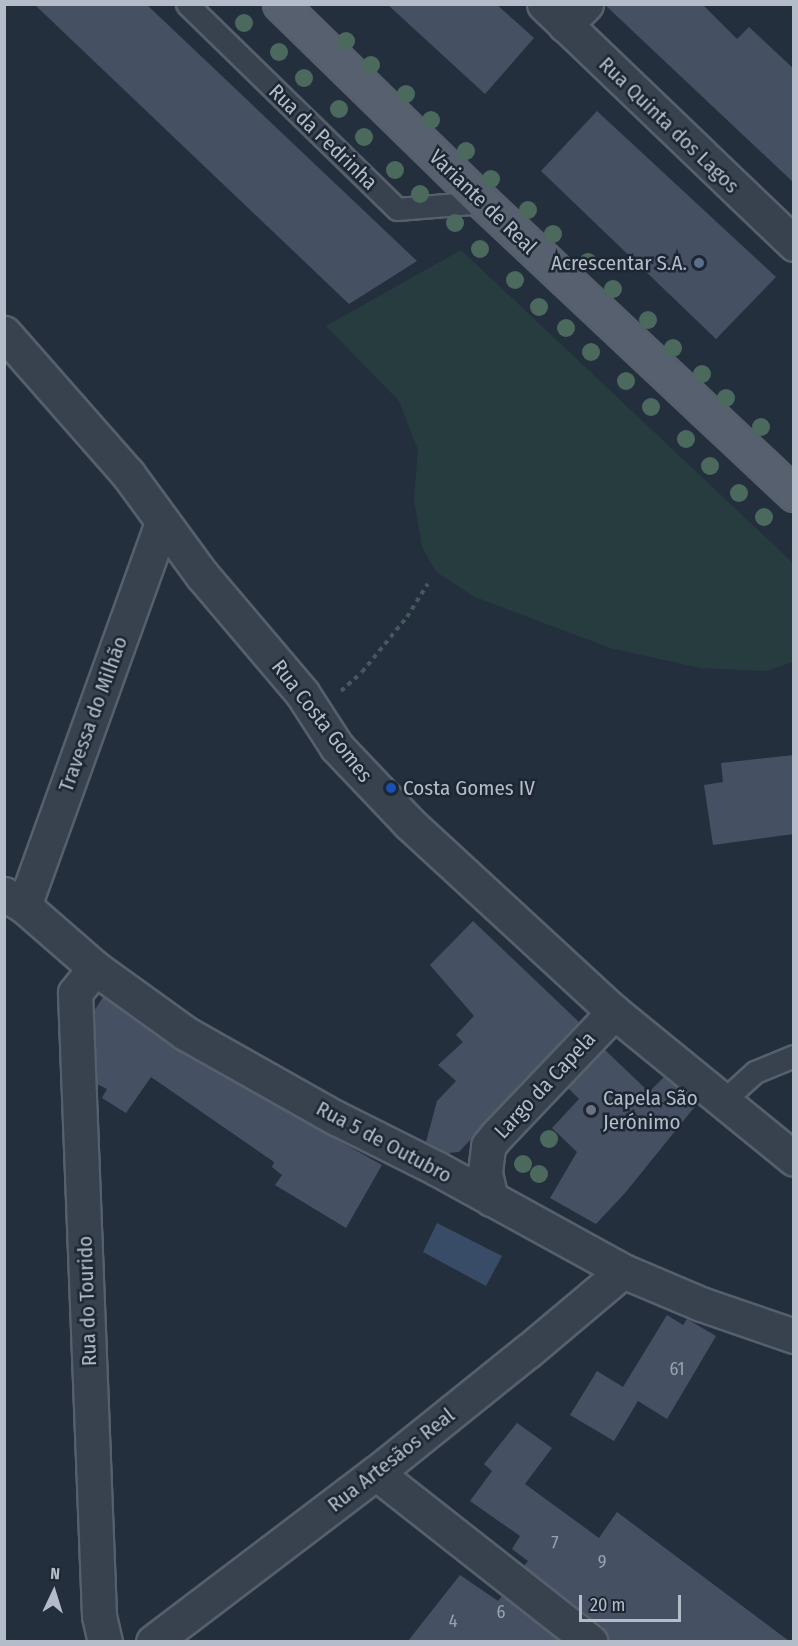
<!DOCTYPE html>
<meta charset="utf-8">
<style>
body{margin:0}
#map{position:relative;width:798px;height:1646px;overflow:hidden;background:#242f3e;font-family:"Fira Sans Condensed",sans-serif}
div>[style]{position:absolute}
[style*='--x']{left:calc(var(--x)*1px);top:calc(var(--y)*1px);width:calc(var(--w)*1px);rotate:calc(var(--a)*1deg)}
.green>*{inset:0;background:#263c3f}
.water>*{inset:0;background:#394c67}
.building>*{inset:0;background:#455162}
.path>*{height:4px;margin-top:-2px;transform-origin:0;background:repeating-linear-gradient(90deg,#44595c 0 4.5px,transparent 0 9px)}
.roads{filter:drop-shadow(2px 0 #565f6c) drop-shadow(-2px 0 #565f6c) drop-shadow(0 2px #565f6c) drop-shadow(0 -2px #565f6c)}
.lane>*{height:21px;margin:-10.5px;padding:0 10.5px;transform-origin:10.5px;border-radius:10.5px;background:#38414e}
.street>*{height:33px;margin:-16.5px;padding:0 16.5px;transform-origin:16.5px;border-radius:16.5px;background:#38414e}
.primary>*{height:33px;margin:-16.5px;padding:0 16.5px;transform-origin:16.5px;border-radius:16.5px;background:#56606e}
.trees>*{width:18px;height:18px;margin:-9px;border-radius:50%;background:#4b6a5d}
.dots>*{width:16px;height:16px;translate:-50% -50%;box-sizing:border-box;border:3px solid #1d2633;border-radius:50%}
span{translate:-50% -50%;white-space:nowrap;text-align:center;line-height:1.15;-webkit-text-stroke:5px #1d2633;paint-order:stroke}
.number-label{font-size:18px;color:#98a1af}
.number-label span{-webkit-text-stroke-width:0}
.street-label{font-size:21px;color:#b4bcc9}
.poi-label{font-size:21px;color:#b4bcc9}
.right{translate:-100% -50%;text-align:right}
.left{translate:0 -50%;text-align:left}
.frame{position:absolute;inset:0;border:6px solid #b4bcc9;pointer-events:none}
.north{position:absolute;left:24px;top:1562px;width:60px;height:60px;-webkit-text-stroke:4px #1d2633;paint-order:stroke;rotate:4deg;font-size:16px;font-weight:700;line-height:24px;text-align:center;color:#b4bcc9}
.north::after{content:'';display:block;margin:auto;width:21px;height:27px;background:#b4bcc9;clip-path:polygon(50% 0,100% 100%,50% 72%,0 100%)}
.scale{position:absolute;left:579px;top:1595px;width:102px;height:27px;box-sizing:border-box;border:3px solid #b4bcc9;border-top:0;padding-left:8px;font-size:18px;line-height:21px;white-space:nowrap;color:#b4bcc9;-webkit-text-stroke:4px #1d2633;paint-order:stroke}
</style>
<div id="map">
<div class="green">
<i style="clip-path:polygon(461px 250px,793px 563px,793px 662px,766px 671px,700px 668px,610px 648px,475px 597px,436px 572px,422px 547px,414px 499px,418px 450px,399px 401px,326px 326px)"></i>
</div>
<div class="water">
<i style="clip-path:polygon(437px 1223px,502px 1256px,486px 1286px,423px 1252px)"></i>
</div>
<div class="building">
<i style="clip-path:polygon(34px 4px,146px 4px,417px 261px,349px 304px)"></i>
<i style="clip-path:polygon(387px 4px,496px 4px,534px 38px,485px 94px)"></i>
<i style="clip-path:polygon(604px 4px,702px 4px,737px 39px,749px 27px,794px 69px,794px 183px)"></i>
<i style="clip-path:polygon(597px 111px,776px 277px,716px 339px,541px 171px)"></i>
<i style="clip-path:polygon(794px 755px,794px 834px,713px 845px,704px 785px,723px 782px,721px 763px)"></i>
<i style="clip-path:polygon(473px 921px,579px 1022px,459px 1152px,448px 1153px,426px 1142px,437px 1101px,456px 1081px,438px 1065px,463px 1042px,456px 1035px,474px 1016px,430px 965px)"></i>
<i style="clip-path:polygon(103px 997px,176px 1049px,382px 1165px,346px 1228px,275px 1185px,282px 1175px,272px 1167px,274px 1162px,151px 1077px,126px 1113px,102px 1098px,107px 1089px,97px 1084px,94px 1011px)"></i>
<i style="clip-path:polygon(604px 1049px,649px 1092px,664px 1077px,697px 1104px,625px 1193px,596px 1224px,550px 1198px,577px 1152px,552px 1128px,579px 1099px,568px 1088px)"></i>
<i style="clip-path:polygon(667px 1315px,683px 1325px,687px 1319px,716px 1336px,667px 1419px,638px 1401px,614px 1441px,570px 1415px,597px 1371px,623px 1387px)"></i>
<i style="clip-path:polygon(517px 1423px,552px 1448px,525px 1484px,599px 1538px,617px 1512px,789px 1641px,609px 1641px,603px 1627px,524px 1566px,528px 1561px,512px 1549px,520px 1536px,470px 1501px,492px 1471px,484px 1464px)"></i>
<i style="clip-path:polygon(460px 1575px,498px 1601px,502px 1596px,560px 1641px,408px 1641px)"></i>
</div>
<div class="path">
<i style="--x:341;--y:691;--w:28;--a:-42"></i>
<i style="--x:362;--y:672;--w:71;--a:-50.7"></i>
<i style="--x:407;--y:617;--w:39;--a:-58"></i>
</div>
<div class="roads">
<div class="lane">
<i style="--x:187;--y:4;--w:293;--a:44.3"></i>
<i style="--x:397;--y:209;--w:86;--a:-4.7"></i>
<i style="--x:722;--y:1102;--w:45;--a:-42.3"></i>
<i style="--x:755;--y:1072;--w:42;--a:-22.3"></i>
</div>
<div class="street">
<i style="--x:544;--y:4;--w:347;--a:43.8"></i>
<i style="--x:565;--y:25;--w:30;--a:-45"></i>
<i style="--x:4;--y:333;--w:188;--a:48.7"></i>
<i style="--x:128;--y:474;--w:125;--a:53.8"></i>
<i style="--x:202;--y:575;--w:155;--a:49.7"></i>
<i style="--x:302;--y:693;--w:64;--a:57.1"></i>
<i style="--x:337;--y:747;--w:105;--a:46.5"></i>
<i style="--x:409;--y:823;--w:279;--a:42.7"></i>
<i style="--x:614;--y:1012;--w:232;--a:39.2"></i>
<i style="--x:4;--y:894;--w:23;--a:31"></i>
<i style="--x:24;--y:906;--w:94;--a:41.1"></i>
<i style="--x:95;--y:968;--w:111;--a:35.8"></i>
<i style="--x:185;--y:1033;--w:173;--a:29.4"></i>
<i style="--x:336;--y:1118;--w:112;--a:26.6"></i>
<i style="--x:436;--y:1168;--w:213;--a:28.8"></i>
<i style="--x:623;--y:1271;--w:85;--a:22.9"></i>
<i style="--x:701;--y:1304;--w:98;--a:19"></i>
<i style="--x:24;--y:906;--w:408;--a:-70.2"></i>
<i style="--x:95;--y:968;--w:32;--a:129"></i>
<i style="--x:75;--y:993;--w:623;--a:87.79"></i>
<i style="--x:99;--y:1616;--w:27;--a:77"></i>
<i style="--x:491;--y:1199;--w:28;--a:-103"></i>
<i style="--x:485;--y:1172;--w:26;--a:-83"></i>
<i style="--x:488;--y:1146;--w:14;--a:-51"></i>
<i style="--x:497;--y:1135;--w:170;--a:-46.4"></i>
<i style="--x:376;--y:1473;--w:273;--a:38.2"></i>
<i style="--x:153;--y:1642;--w:280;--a:-37.2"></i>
<i style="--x:376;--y:1473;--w:195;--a:-38.8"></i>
<i style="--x:528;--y:1351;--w:124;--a:-40.1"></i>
</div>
<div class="primary">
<i style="--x:280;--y:4;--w:284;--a:44.3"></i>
<i style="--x:483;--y:202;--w:427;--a:43.2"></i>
</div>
</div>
<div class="trees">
<i style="left:244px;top:23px"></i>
<i style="left:346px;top:41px"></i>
<i style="left:279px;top:52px"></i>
<i style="left:371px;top:65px"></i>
<i style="left:304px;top:78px"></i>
<i style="left:406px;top:94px"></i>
<i style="left:339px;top:109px"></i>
<i style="left:431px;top:120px"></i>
<i style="left:364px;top:137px"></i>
<i style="left:466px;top:151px"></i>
<i style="left:395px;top:170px"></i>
<i style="left:491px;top:179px"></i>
<i style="left:420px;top:194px"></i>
<i style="left:528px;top:210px"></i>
<i style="left:455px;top:223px"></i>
<i style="left:553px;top:234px"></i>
<i style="left:480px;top:249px"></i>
<i style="left:588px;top:262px"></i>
<i style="left:515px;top:280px"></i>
<i style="left:613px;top:289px"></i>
<i style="left:539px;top:307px"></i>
<i style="left:648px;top:320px"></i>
<i style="left:566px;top:328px"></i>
<i style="left:673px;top:348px"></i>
<i style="left:591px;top:352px"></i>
<i style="left:702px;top:374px"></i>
<i style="left:626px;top:381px"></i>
<i style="left:726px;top:398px"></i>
<i style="left:651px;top:407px"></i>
<i style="left:761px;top:427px"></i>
<i style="left:686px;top:439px"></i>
<i style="left:710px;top:466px"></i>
<i style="left:739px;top:493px"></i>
<i style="left:764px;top:517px"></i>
<i style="left:549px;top:1139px"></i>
<i style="left:523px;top:1164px"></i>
<i style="left:539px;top:1174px"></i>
</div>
<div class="dots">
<i style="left:699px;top:263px;background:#5c6f8a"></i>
<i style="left:391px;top:788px;background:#1a4fb4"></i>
<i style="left:591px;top:1110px;background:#6b7280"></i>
</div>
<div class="number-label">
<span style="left:677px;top:1369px">61</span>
<span style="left:555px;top:1543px">7</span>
<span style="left:602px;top:1562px">9</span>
<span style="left:501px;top:1612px">6</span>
<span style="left:453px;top:1621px">4</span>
</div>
<div class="street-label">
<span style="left:669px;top:125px;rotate:44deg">Rua Quinta dos Lagos</span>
<span style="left:323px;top:137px;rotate:44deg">Rua da Pedrinha</span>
<span style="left:483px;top:202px;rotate:44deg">Variante de Real</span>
<span style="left:93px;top:714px;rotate:-70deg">Travessa do Milhão</span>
<span style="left:322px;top:721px;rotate:52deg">Rua Costa Gomes</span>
<span style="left:545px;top:1085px;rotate:-47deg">Largo da Capela</span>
<span style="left:384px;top:1142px;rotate:28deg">Rua 5 de Outubro</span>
<span style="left:87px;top:1301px;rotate:-92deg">Rua do Tourido</span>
<span style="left:391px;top:1460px;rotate:-38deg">Rua Artesãos Real</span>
</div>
<div class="poi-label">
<span class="right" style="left:687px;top:263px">Acrescentar S.A.</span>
<span class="left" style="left:403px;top:788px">Costa Gomes IV</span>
<span class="left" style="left:603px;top:1110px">Capela São<br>Jerónimo</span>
</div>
<div class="frame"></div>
<div class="north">N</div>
<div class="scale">20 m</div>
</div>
